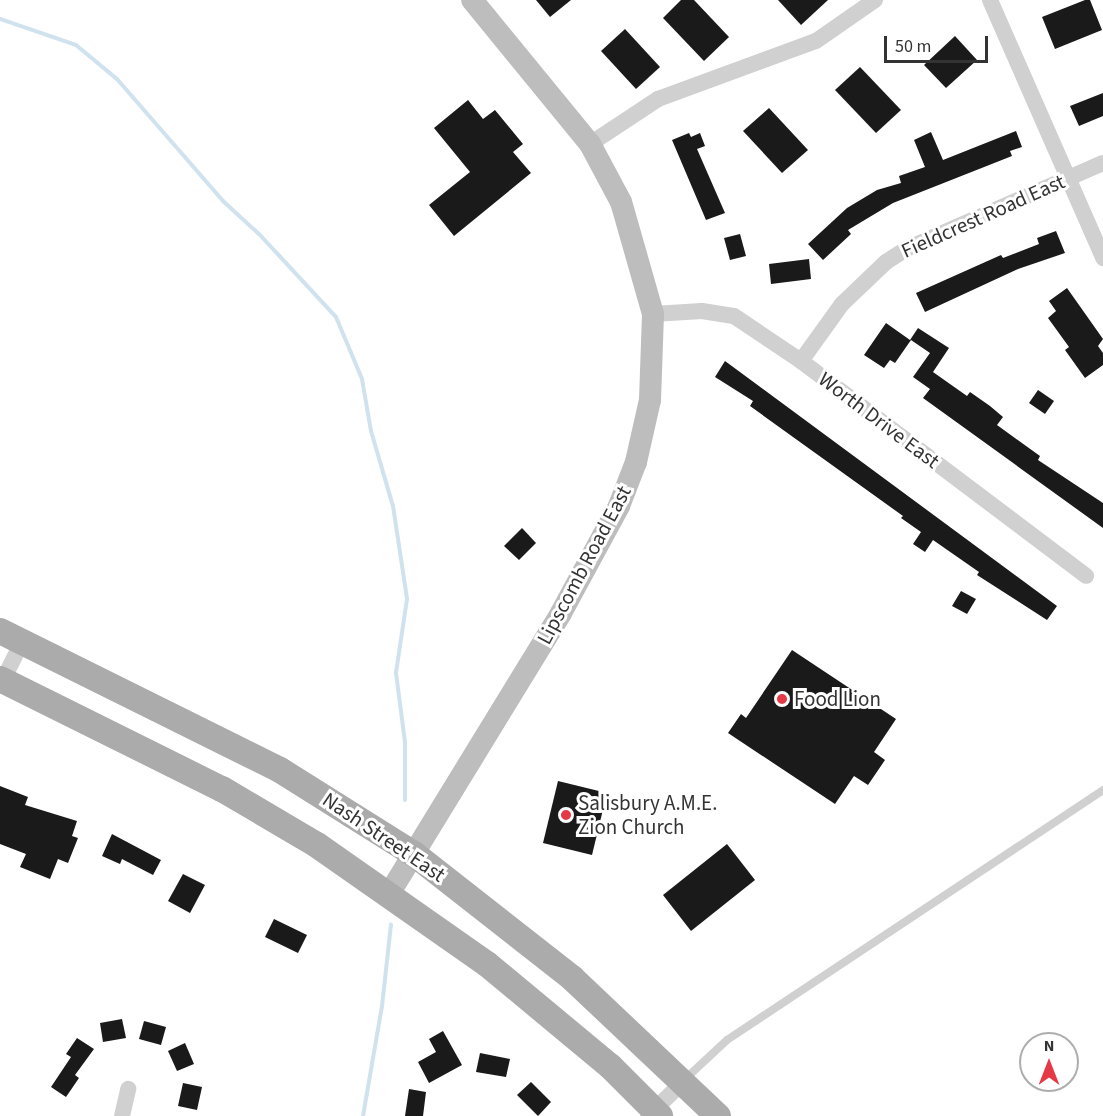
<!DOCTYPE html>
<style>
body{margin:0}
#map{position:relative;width:1103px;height:1116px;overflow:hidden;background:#fff;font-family:"Source Sans 3",sans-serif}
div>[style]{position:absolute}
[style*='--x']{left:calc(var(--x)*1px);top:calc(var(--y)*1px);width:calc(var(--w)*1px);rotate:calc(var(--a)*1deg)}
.stream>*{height:4px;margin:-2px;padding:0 2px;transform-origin:2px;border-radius:2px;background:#cfe2ee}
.building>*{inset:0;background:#1a1a1a}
.lane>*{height:8px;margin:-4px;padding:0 4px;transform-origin:4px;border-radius:4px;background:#d0d0d0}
.street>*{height:16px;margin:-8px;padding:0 8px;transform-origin:8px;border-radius:8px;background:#d0d0d0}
.secondary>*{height:22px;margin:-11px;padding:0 11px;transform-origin:11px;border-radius:11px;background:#bdbdbd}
.primary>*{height:26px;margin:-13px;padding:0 13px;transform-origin:13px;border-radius:13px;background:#ababab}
.dots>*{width:16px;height:16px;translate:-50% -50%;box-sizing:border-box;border:3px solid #fff;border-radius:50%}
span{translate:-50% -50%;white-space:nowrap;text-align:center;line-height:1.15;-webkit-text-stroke:6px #fff;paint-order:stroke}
.street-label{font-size:21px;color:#333}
.poi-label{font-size:21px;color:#333}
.left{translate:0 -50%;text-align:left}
.north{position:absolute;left:1019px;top:1032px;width:60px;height:60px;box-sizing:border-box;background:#fff;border:2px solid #adadad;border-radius:50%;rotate:0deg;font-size:16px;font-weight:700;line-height:24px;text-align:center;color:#333}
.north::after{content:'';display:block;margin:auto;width:21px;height:27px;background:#e63946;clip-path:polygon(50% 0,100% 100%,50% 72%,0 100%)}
.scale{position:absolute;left:884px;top:36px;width:104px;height:27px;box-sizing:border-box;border:3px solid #333;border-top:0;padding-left:8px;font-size:18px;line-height:21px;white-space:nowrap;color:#333;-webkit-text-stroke:4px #fff;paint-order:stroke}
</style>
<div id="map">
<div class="stream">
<i style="--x:0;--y:19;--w:80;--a:18.9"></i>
<i style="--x:76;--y:45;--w:53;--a:39.7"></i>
<i style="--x:117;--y:79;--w:162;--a:49"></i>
<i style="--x:223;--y:201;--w:50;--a:42.6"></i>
<i style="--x:260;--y:235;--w:112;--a:47.2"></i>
<i style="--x:336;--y:317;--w:67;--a:67.2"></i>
<i style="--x:362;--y:379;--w:53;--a:80.2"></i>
<i style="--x:371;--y:431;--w:78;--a:73.7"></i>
<i style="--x:393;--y:506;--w:94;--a:81.4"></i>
<i style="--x:407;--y:599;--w:75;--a:98.5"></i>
<i style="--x:396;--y:673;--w:70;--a:82.6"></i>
<i style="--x:405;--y:742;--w:58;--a:90"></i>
<i style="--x:363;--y:1116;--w:112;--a:-80.2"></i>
<i style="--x:382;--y:1006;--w:82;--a:-83.7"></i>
</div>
<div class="building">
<i style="clip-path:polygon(536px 0,571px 0,550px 17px)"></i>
<i style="clip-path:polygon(681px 0,694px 0,729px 37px,704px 61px,663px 18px)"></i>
<i style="clip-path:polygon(778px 0,828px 0,801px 25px)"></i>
<i style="clip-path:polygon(1085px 0,1090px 0,1102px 30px,1055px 49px,1042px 17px)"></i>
<i style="clip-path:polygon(625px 29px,660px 67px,636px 89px,601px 51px)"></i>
<i style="clip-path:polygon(955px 36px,977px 60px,946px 88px,924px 65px)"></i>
<i style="clip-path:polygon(860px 67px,901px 110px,876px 133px,835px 90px)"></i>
<i style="clip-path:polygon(1103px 93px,1103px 116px,1079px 126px,1070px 106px)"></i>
<i style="clip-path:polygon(468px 100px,483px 119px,495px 110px,523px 144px,513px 152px,531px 173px,454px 236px,429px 205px,470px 172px,434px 128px)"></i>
<i style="clip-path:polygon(769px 108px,808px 150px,782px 173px,743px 131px)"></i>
<i style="clip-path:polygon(1016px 131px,1022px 147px,1010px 151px,1012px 156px,893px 203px,848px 230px,851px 234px,823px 260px,808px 244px,847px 208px,877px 190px,901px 183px,899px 176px,925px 167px,914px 140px,931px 132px,943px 160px)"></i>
<i style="clip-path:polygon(689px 133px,691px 137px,700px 133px,705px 146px,697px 149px,725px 213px,706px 220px,672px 140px)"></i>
<i style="clip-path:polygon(1056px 231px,1065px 253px,1018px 269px,925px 312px,916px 293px,1001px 255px,1003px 258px,1039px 244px,1037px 238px)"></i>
<i style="clip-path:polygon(740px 234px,746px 256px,730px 260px,724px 238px)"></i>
<i style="clip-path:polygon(809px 259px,811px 279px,771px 284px,769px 264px)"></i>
<i style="clip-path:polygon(1067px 288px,1103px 339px,1098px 346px,1103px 353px,1103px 365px,1085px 378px,1065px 350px,1069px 347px,1048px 318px,1056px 311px,1049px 301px)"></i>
<i style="clip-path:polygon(886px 323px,910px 340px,918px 328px,949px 348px,933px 372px,967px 396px,970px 392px,990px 406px,1003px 417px,997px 425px,1040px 456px,1038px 460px,1103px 503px,1103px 528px,923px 398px,930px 389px,913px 377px,930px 353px,911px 340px,895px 363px,890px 360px,884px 368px,864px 355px)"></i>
<i style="clip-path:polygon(725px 361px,1057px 606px,1047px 620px,977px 575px,979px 572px,933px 540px,925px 552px,913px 544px,921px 532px,901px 518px,903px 516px,750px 406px,753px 401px,715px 377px)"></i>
<i style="clip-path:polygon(1038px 390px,1054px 401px,1045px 414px,1029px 403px)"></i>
<i style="clip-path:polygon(522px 528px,536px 543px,519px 560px,504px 546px)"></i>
<i style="clip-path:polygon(961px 591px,976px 599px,967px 614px,952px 606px)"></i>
<i style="clip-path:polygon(792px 650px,896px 719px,874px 752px,885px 760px,868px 785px,854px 776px,835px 804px,728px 733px,741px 714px,746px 718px)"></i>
<i style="clip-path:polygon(558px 781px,607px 793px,592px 855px,543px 843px)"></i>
<i style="clip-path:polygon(0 786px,28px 797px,25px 805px,77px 821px,72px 836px,78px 838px,68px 863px,58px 859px,50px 879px,20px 867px,26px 854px,0 844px)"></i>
<i style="clip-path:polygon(112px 834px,161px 860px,153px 875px,122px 859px,120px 864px,102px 856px)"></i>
<i style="clip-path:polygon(727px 844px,755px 880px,691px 931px,663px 895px)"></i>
<i style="clip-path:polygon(183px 874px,205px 885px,190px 913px,168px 901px)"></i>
<i style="clip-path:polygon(274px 919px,307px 935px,298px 953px,265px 937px)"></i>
<i style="clip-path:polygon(122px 1019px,126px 1038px,103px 1042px,100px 1023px)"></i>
<i style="clip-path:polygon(144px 1021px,166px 1027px,161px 1045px,139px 1039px)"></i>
<i style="clip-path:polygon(443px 1031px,462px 1065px,429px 1083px,418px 1062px,436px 1052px,429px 1039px)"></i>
<i style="clip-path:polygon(77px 1038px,94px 1049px,75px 1075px,79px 1078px,66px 1097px,51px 1087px,71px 1057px,66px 1054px)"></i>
<i style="clip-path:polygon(185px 1043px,194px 1064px,177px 1071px,168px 1051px)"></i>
<i style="clip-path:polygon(480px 1053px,510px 1059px,506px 1077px,476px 1072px)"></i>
<i style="clip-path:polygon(531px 1082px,551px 1102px,538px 1116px,517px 1095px)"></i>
<i style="clip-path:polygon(183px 1083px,202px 1087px,197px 1110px,178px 1106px)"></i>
<i style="clip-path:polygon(409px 1089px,426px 1092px,423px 1116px,405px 1116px)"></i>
</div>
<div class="lane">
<i style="--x:683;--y:1081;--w:60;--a:-43"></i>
<i style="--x:727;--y:1040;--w:452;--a:-33.6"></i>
</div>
<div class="street">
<i style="--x:990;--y:0;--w:282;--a:66.3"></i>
<i style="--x:590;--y:144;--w:82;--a:-33.5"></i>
<i style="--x:658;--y:99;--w:168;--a:-20.2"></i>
<i style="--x:816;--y:41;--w:72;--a:-34.8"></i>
<i style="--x:653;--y:314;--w:49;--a:-3.5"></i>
<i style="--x:702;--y:311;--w:32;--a:9"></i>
<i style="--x:734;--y:316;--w:81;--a:33.9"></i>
<i style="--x:801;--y:361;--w:357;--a:37"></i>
<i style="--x:801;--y:361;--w:70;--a:-54.3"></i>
<i style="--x:842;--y:304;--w:61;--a:-43.7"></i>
<i style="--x:886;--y:262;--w:24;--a:-33"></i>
<i style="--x:906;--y:249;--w:215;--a:-23.6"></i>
<i style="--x:0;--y:686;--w:49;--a:-63.4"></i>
<i style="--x:122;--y:1116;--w:28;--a:-77"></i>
<i style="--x:648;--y:1116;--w:49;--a:-44.2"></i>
</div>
<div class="secondary">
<i style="--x:389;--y:894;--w:329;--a:-58.5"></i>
<i style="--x:561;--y:613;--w:122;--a:-61.5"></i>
<i style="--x:619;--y:506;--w:47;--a:-68.9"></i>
<i style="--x:636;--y:462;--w:64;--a:-77.3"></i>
<i style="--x:650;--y:400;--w:86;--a:-88"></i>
<i style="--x:653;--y:314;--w:116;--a:-105.9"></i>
<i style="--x:621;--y:202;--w:66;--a:-118.1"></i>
<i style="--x:590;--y:144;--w:186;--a:-129.3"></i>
</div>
<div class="primary">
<i style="--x:0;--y:631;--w:313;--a:26.4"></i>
<i style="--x:280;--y:770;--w:158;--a:32.1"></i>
<i style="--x:414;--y:854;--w:201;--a:38.1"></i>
<i style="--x:572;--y:978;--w:201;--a:43.4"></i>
<i style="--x:0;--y:679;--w:248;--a:26.4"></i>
<i style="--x:222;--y:789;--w:110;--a:30.5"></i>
<i style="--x:317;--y:845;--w:208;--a:35"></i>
<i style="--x:487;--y:964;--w:160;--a:39.7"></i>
<i style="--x:610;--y:1066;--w:71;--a:45"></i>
</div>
<div class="dots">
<i style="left:782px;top:699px;background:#e63946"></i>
<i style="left:566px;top:815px;background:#e63946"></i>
</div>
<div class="street-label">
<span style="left:983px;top:216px;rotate:-24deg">Fieldcrest Road East</span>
<span style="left:879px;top:420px;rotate:37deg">Worth Drive East</span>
<span style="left:584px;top:565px;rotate:-62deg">Lipscomb Road East</span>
<span style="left:384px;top:837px;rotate:34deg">Nash Street East</span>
</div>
<div class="poi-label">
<span class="left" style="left:794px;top:699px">Food Lion</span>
<span class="left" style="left:578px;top:815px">Salisbury A.M.E.<br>Zion Church</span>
</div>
<div class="north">N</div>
<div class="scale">50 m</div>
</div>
